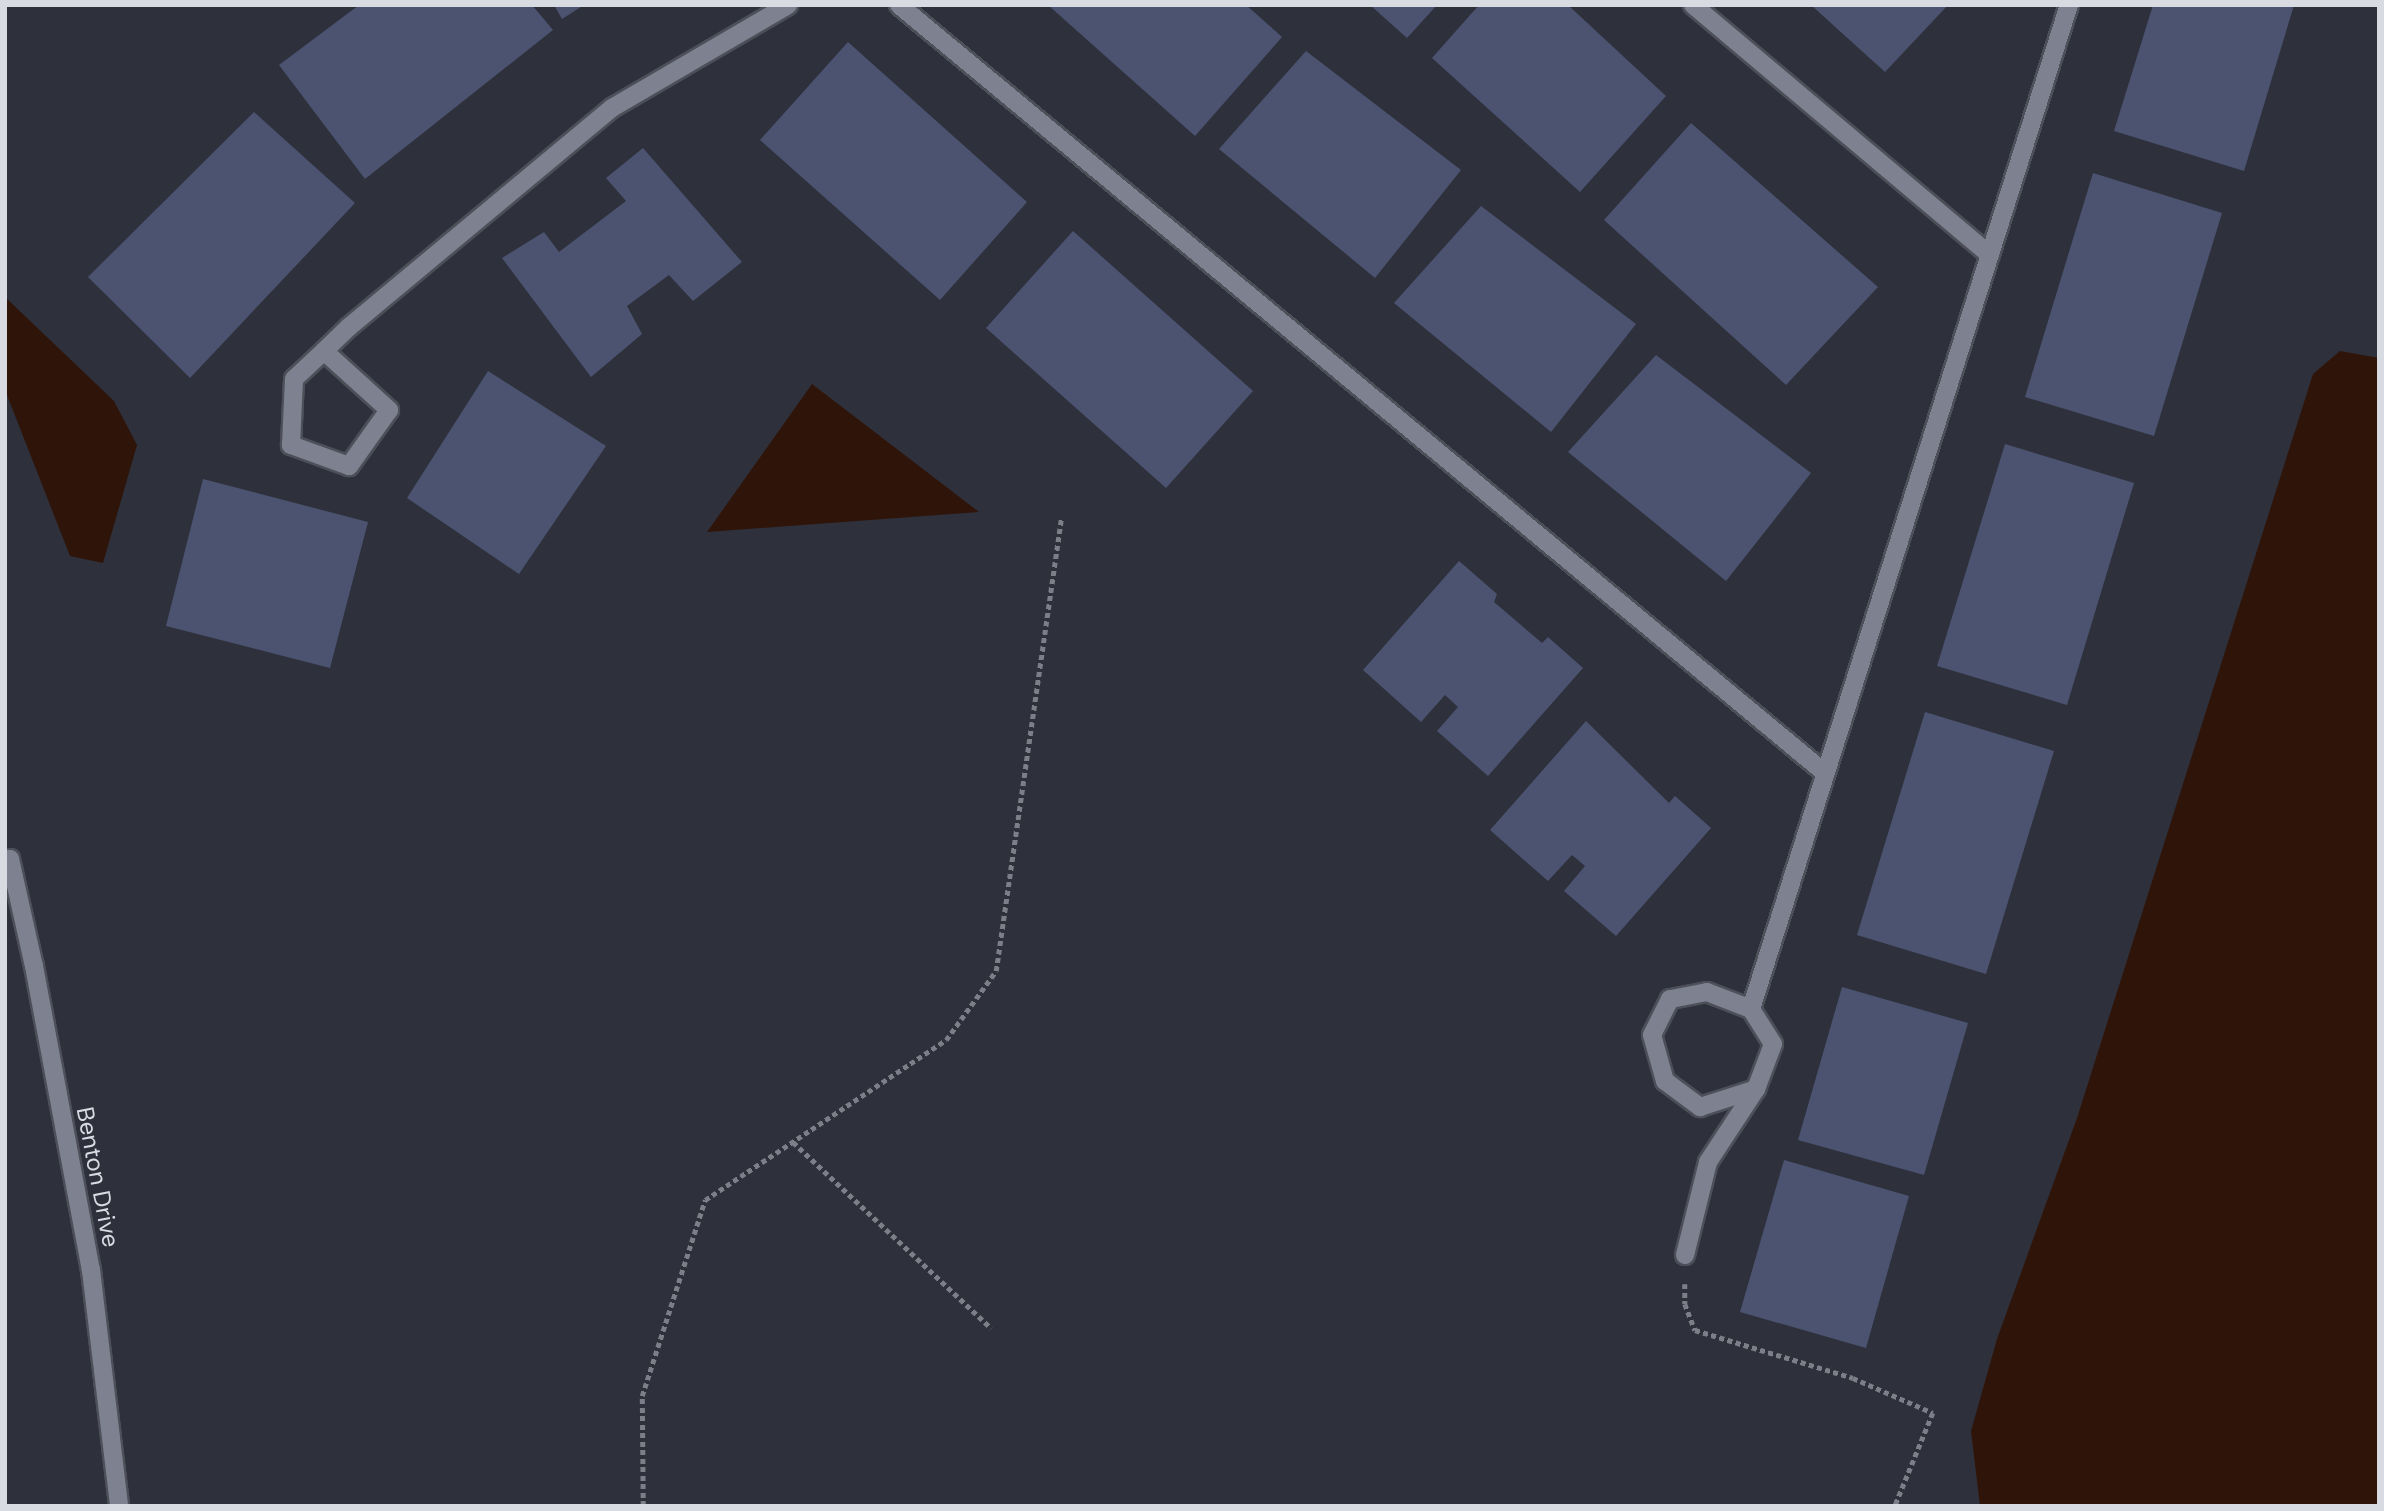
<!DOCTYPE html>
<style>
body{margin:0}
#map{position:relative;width:2384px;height:1511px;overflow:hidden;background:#2e313c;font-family:"DM Sans",sans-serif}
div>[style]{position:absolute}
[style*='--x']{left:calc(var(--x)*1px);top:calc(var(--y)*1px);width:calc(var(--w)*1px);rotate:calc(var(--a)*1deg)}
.water>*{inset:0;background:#2f1409}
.building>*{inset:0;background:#4c5370}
.path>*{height:4.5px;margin-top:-2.25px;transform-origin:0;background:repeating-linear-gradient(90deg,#7c7f88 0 5px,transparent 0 8.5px)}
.roads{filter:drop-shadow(2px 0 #4d4f59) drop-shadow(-2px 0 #4d4f59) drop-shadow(0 2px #4d4f59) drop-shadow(0 -2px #4d4f59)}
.minor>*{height:18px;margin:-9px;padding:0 9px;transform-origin:9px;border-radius:9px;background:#7e8290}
span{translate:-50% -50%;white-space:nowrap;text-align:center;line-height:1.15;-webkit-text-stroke:5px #2e313c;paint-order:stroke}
.street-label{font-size:24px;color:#d9dbe3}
.frame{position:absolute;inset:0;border:7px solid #d9dbe3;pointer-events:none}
</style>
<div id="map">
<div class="water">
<i style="clip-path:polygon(5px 297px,114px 401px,137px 445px,103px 563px,70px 556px,5px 390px)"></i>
<i style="clip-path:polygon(2340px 351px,2379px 358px,2379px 1506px,1980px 1506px,1971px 1431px,1997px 1339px,2077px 1118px,2313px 374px)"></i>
<i style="clip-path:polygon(812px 384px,979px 512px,707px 532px)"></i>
</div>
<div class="building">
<i style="clip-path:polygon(359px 5px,532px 5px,553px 30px,365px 179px,279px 65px)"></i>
<i style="clip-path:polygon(554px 5px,584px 5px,562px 19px)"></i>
<i style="clip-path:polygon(1048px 5px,1246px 5px,1282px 37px,1195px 136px)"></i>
<i style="clip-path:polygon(1370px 5px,1437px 5px,1407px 38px)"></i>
<i style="clip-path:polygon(1479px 5px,1568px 5px,1666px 96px,1580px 192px,1432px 58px)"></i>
<i style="clip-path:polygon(1811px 5px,1948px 5px,1885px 72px)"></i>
<i style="clip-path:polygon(2153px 5px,2294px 5px,2244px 171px,2114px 131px)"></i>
<i style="clip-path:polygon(848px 42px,1027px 202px,940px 300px,760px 140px)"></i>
<i style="clip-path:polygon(1306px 51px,1461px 170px,1375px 278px,1219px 149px)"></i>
<i style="clip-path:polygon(254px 112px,355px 203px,190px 378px,88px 277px)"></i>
<i style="clip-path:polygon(1691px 123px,1878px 287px,1786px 385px,1604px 220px)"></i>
<i style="clip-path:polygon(643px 148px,742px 262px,693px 301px,669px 275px,627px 306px,642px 334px,591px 377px,502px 258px,544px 232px,559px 252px,626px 201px,606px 178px)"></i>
<i style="clip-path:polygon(2093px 173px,2222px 213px,2154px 436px,2025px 397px)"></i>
<i style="clip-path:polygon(1481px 206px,1636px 324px,1551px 432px,1394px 303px)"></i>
<i style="clip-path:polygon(1073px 231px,1253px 391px,1166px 488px,986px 328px)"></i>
<i style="clip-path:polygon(1656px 355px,1811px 473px,1726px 581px,1568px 452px)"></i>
<i style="clip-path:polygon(488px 371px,606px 446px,519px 574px,407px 498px)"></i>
<i style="clip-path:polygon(2005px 444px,2134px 483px,2067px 705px,1937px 666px)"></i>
<i style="clip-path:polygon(203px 479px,368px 522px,330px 668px,166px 626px)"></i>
<i style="clip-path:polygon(1459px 561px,1497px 594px,1494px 602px,1542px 643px,1548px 637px,1583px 668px,1488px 776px,1437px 731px,1458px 707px,1445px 695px,1421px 722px,1363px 670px)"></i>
<i style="clip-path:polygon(1925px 712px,2054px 751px,1986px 974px,1857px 935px)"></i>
<i style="clip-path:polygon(1586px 721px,1669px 803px,1675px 796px,1711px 828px,1616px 936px,1564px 891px,1585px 866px,1572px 855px,1548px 881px,1490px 830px)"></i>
<i style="clip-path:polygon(1842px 987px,1968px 1023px,1924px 1175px,1798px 1140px)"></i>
<i style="clip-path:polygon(1784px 1160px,1909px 1196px,1866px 1348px,1740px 1312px)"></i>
</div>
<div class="path">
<i style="--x:793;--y:1142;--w:272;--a:43.2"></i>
<i style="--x:1685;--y:1284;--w:20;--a:90"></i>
<i style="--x:1685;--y:1304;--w:28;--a:69"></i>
<i style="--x:1695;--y:1330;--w:165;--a:16.9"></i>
<i style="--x:1853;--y:1378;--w:87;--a:23.6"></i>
<i style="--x:1933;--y:1413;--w:100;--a:112.2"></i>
<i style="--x:643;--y:1506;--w:110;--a:-90.5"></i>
<i style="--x:642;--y:1396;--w:206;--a:-72.2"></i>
<i style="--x:705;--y:1200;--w:289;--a:-33.6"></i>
<i style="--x:946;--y:1040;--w:85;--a:-54.1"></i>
<i style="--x:996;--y:971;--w:456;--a:-81.8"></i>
</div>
<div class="roads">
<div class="minor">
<i style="--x:899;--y:5;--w:1203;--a:39.67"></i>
<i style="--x:1693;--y:5;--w:388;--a:40.1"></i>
<i style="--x:324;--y:351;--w:88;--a:42.2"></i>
<i style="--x:389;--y:410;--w:69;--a:125.5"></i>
<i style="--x:349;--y:466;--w:62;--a:-160.1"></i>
<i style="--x:291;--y:445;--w:66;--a:-87.4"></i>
<i style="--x:294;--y:379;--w:41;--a:-43"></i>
<i style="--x:324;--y:351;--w:35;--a:-44"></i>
<i style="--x:349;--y:327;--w:342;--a:-39.8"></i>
<i style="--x:612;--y:108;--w:204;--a:-30.3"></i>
<i style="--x:5;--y:860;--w:5;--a:-11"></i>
<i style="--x:10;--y:859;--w:110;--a:77.4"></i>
<i style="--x:34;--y:966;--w:309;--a:79.4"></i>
<i style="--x:91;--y:1270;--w:238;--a:83.2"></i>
<i style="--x:1751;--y:1009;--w:47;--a:-158.9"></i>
<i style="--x:1707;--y:992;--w:38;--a:169"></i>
<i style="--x:1670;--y:999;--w:40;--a:116.6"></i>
<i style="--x:1652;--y:1035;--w:48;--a:74.2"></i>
<i style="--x:1665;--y:1081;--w:44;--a:36.6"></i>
<i style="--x:1700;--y:1107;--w:59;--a:-17.8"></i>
<i style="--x:1756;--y:1089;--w:48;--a:-69.3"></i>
<i style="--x:1773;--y:1044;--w:41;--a:-122.2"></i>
<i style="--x:1751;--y:1009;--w:1053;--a:-72.43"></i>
<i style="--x:1685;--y:1255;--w:96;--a:-76.1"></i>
<i style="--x:1708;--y:1162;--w:87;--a:-56.7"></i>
</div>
</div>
<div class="street-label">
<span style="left:98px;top:1177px;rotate:79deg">Benton Drive</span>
</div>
<div class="frame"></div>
</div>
